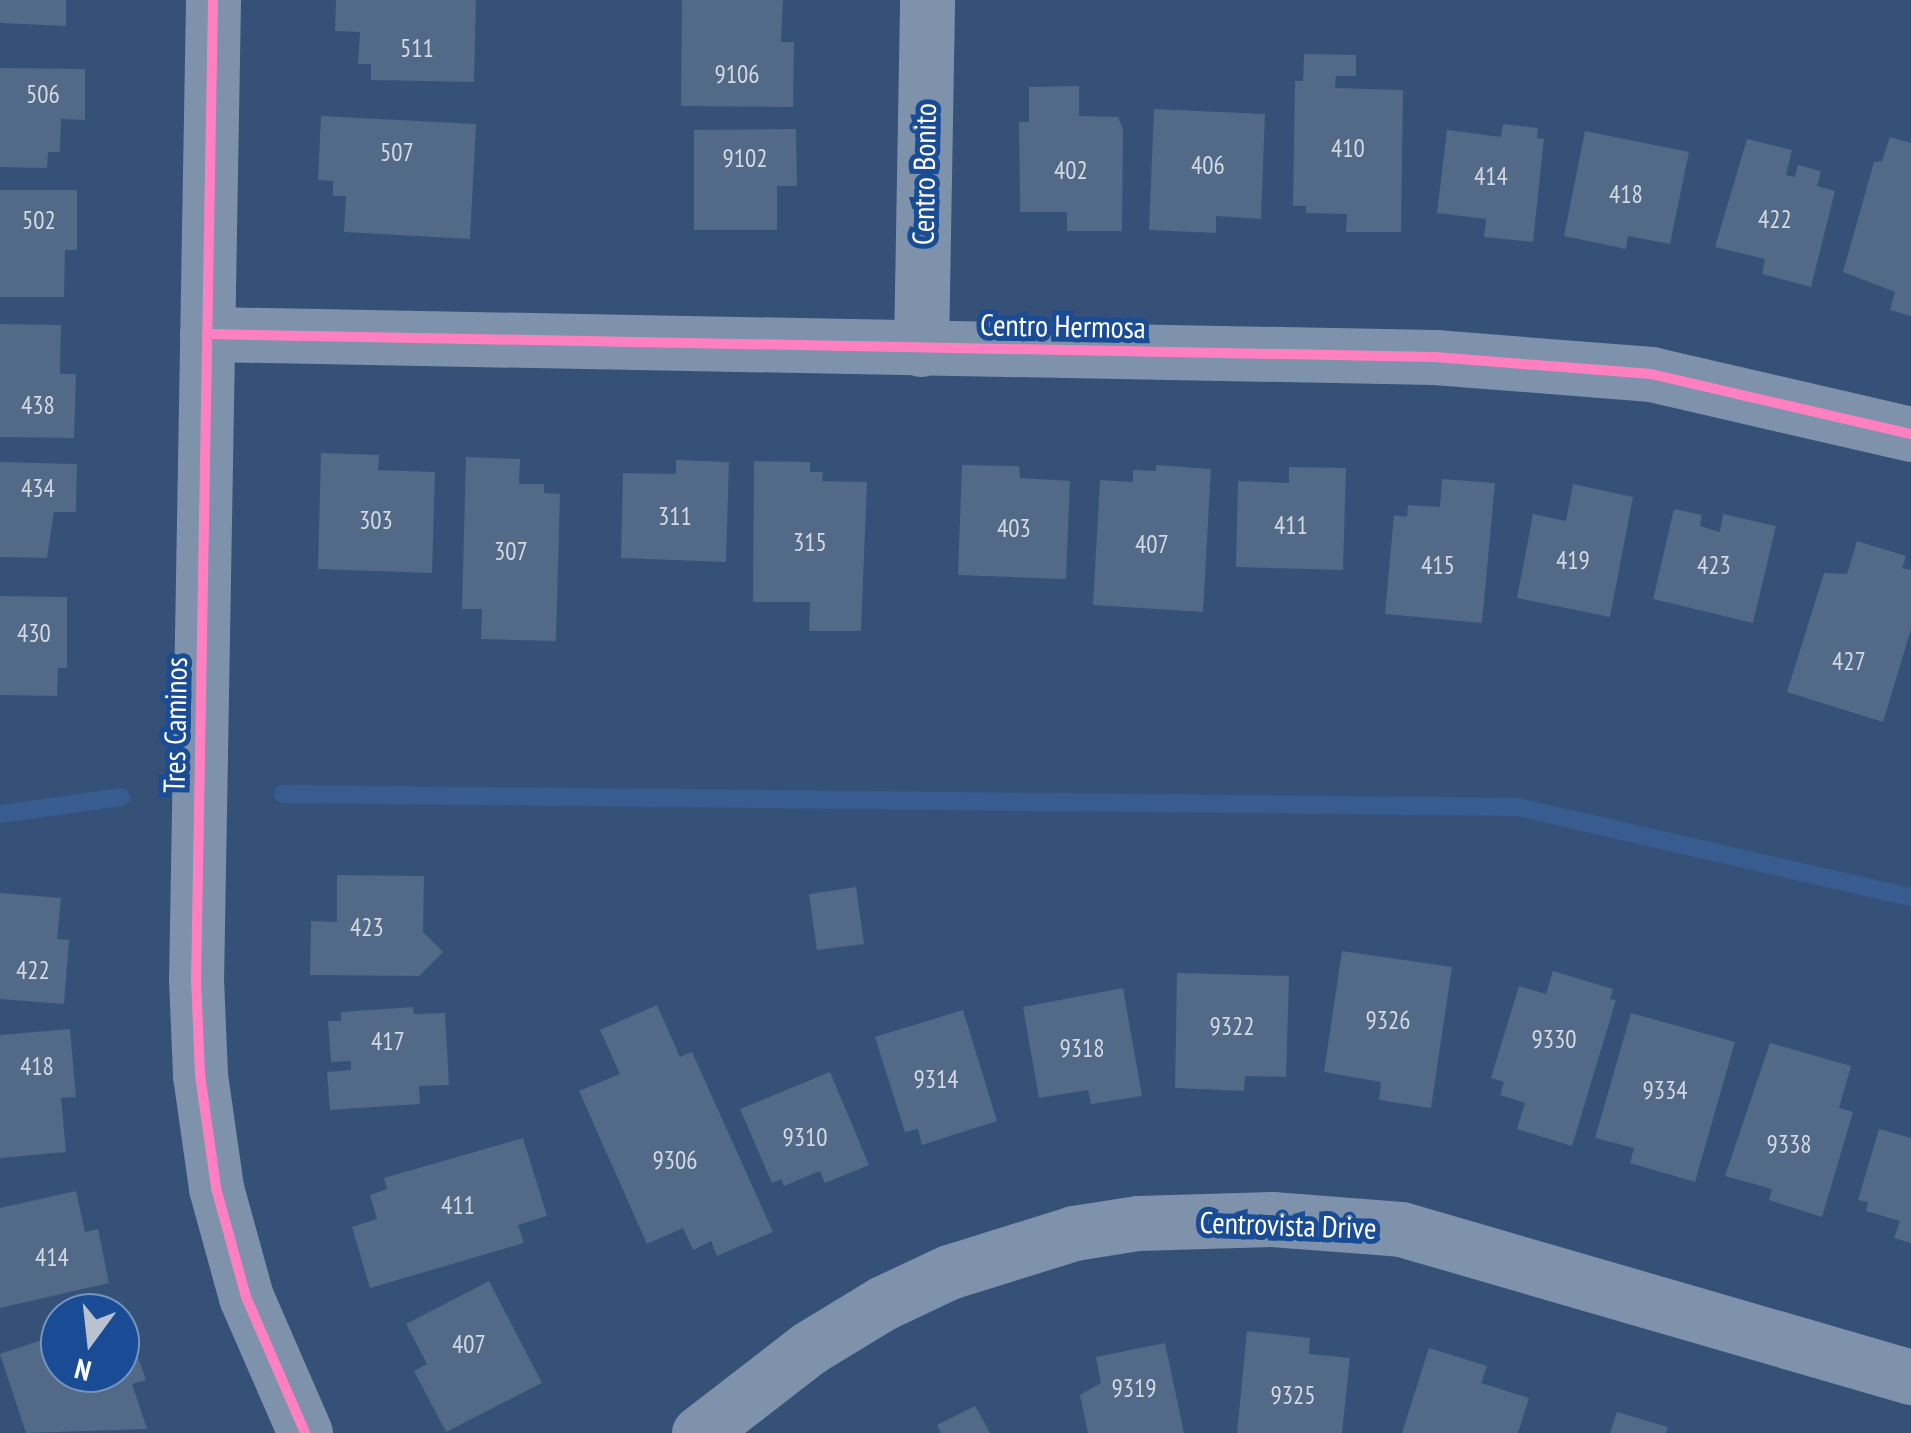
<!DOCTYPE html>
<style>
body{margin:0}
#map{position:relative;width:1911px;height:1433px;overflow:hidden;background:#355178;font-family:"PT Sans Narrow",sans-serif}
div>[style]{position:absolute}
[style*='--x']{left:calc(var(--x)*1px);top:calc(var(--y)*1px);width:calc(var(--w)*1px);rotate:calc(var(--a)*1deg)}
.stream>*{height:18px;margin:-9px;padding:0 9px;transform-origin:9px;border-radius:9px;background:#395c90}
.building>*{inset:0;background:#526987}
.minor>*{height:55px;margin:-27.5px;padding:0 27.5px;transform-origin:27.5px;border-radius:27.5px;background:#7e92ab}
.cycleway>*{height:10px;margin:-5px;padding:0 5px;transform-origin:5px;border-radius:5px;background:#ff80c0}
span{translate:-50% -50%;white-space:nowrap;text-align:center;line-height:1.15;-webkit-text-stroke:10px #194c94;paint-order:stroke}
.number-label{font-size:25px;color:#d4dae1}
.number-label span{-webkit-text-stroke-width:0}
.street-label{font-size:30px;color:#fff}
.north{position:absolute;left:40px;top:1293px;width:100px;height:100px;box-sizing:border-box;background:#194c94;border:2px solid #7594bf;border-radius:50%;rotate:195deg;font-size:28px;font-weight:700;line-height:40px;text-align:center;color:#fff}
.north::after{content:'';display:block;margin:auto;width:35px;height:45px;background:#b8c2d0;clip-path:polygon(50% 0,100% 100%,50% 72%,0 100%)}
</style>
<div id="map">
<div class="stream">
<i style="--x:283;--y:794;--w:1234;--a:0.6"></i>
<i style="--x:1517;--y:807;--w:404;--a:12.9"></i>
<i style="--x:0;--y:814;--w:122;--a:-8"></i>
</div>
<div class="building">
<i style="clip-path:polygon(0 0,66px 0,66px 26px,0 23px)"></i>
<i style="clip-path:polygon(336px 0,476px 0,474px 82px,371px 80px,371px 64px,358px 64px,360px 32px,335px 31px)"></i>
<i style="clip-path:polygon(682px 0,783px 0,781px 42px,794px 42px,793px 107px,681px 106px)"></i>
<i style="clip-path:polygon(1304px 54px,1356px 55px,1356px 76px,1336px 76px,1335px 88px,1403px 90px,1401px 232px,1346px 232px,1347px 214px,1306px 213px,1306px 206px,1293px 206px,1295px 81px,1303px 81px)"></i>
<i style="clip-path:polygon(0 68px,85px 69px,85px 120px,61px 119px,60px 152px,48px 152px,47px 168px,0 167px)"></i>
<i style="clip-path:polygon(1079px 86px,1079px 116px,1118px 117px,1123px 129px,1122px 231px,1067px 231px,1067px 212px,1020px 212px,1019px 122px,1029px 122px,1029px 87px)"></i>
<i style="clip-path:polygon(1154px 109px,1265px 114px,1261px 219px,1216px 216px,1216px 233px,1149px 230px)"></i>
<i style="clip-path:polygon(321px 116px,476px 124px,470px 239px,344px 232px,346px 196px,333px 196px,333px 181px,318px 180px)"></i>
<i style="clip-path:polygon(1503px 124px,1538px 128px,1537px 138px,1544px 139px,1533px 242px,1484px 237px,1486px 219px,1437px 213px,1447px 130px,1501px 137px)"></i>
<i style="clip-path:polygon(796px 129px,797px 186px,777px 186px,777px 230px,694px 230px,694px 130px)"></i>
<i style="clip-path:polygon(1585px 131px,1689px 152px,1670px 244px,1628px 236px,1626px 249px,1564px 236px)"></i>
<i style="clip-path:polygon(1890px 137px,1911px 143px,1911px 316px,1890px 310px,1895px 292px,1843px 272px,1874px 162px,1882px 161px)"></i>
<i style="clip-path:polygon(1747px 139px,1792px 150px,1786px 175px,1795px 177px,1798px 165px,1821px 171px,1817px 186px,1835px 191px,1811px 287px,1762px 274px,1765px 259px,1715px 247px)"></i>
<i style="clip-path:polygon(0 190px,77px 190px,77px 250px,65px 250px,64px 297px,0 297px)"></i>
<i style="clip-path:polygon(0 324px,61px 325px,60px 374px,76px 374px,74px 438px,0 437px)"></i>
<i style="clip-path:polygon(321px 453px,379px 455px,378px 470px,435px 472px,432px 573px,318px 569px)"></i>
<i style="clip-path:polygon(466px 457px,520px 459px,519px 484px,544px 484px,544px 493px,560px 494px,556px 641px,481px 639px,482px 609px,462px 609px)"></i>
<i style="clip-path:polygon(676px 460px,729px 462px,726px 562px,621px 558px,623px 473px,676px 474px)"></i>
<i style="clip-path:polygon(754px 461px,810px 462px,810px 472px,823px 472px,822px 481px,867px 482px,861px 631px,809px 631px,810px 602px,753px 602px)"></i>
<i style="clip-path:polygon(0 462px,77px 464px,76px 512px,54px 512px,47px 558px,0 557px)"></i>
<i style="clip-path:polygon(962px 465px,1019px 466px,1020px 478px,1070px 481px,1066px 579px,958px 575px)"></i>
<i style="clip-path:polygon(1156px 465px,1211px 469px,1203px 612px,1093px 605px,1100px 480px,1133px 482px,1133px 470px,1156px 471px)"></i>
<i style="clip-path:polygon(1289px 467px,1346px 468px,1343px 570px,1236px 567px,1238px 481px,1289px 483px)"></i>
<i style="clip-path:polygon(1442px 479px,1495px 483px,1482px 623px,1385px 614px,1394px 515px,1407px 517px,1408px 505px,1440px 507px)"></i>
<i style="clip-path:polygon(1573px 484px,1633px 497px,1610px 617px,1517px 598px,1533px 514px,1566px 521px)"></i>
<i style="clip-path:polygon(1674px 509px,1702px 515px,1700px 526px,1720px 532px,1723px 514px,1776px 526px,1753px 623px,1653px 599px)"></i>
<i style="clip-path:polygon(1857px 541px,1906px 556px,1902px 568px,1911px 570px,1911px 629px,1883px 722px,1787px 692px,1824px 573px,1847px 574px)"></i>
<i style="clip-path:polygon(0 596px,67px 597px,67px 668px,58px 668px,57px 696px,0 695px)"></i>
<i style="clip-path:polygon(337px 875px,424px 876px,423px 932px,443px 952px,419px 976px,310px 975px,311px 921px,337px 922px)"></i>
<i style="clip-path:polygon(856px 887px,864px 944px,817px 950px,809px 894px)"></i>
<i style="clip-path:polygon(0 893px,61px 898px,57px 939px,69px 940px,64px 1004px,0 999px)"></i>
<i style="clip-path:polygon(1342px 951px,1452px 967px,1431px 1108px,1379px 1100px,1381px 1082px,1324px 1072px)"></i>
<i style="clip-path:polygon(1553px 971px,1613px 989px,1610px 999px,1616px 1000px,1572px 1146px,1517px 1129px,1525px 1103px,1500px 1095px,1504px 1082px,1491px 1078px,1519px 986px,1546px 994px)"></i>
<i style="clip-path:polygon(1177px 973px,1289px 976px,1286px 1077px,1245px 1076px,1244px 1091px,1175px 1088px)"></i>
<i style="clip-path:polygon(1123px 988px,1142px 1096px,1091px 1104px,1088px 1090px,1039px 1098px,1023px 1007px)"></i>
<i style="clip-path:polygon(657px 1005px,680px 1057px,692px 1052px,773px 1232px,717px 1256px,711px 1241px,693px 1250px,683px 1228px,647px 1244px,579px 1091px,620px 1074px,600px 1030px)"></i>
<i style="clip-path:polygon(413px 1007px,414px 1014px,445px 1013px,449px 1085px,419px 1086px,420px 1104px,330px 1110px,327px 1072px,351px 1070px,351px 1061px,331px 1062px,328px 1021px,341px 1021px,341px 1012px)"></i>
<i style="clip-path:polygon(963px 1010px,997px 1121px,922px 1145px,918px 1129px,905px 1132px,875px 1037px)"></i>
<i style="clip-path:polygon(1631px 1013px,1735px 1042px,1695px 1182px,1630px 1163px,1634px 1148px,1595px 1138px)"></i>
<i style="clip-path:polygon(70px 1029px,76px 1097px,61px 1098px,66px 1152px,0 1158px,0 1035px)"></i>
<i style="clip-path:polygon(1770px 1043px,1851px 1066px,1839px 1108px,1853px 1112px,1822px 1217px,1769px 1200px,1772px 1189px,1725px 1176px)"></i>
<i style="clip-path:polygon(830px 1072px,869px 1165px,825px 1183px,820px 1171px,784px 1186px,781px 1179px,772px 1183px,740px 1109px)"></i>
<i style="clip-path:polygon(1879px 1129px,1911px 1138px,1911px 1243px,1894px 1238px,1900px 1221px,1866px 1211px,1868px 1202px,1858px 1200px)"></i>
<i style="clip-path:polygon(523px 1138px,547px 1216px,518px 1225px,524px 1243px,370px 1288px,352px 1227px,377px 1219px,370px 1195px,387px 1189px,384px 1178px)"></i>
<i style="clip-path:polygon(76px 1191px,85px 1232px,98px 1229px,109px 1283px,0 1308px,0 1208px)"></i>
<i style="clip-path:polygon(489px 1281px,542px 1383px,446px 1432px,414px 1371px,427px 1364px,406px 1324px)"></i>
<i style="clip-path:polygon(121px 1308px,146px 1380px,132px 1384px,147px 1429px,26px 1433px,0 1354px,60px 1334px,60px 1373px,120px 1373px)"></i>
<i style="clip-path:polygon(1247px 1331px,1310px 1338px,1309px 1354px,1350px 1358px,1342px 1433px,1237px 1433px)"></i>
<i style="clip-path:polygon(1165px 1343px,1184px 1433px,1088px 1433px,1080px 1395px,1101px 1383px,1096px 1357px)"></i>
<i style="clip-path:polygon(1429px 1348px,1487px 1366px,1481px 1383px,1529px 1398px,1518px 1433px,1402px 1433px)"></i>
<i style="clip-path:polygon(975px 1406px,990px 1433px,941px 1433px,937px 1425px)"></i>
<i style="clip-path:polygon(1617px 1412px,1668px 1427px,1666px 1433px,1610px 1433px)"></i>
</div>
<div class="minor">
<i style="--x:213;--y:0;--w:979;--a:90.99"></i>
<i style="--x:196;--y:979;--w:96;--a:87.6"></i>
<i style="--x:200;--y:1075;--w:114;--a:81.9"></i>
<i style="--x:216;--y:1188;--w:113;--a:74.6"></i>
<i style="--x:246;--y:1297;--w:148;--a:66.5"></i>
<i style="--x:207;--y:334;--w:1228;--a:1.07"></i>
<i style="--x:1435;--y:357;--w:217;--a:4.5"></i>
<i style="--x:1651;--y:374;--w:267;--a:13"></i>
<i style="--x:921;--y:349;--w:349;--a:-89"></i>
<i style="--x:699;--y:1433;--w:139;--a:-37.7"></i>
<i style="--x:809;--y:1348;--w:87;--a:-31.3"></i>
<i style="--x:883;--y:1303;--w:73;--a:-25.2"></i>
<i style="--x:949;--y:1272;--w:131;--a:-17.3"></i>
<i style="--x:1074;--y:1233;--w:65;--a:-8.9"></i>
<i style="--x:1138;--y:1223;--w:134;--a:-1.7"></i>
<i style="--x:1272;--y:1219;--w:129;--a:4.4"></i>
<i style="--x:1401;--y:1229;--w:531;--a:16.18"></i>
</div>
<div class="cycleway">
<i style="--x:213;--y:0;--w:979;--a:90.99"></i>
<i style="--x:196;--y:979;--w:96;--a:87.6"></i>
<i style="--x:200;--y:1075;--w:114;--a:81.9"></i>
<i style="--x:216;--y:1188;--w:113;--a:74.6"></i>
<i style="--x:246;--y:1297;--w:148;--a:66.5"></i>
<i style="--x:207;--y:334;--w:1228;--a:1.07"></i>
<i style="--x:1435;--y:357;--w:217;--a:4.5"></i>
<i style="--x:1651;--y:374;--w:267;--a:13"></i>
</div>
<div class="number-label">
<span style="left:417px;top:48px">511</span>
<span style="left:737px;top:74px">9106</span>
<span style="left:43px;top:94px">506</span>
<span style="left:1348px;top:148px">410</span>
<span style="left:397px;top:152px">507</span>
<span style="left:745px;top:158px">9102</span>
<span style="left:1208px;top:165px">406</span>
<span style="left:1071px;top:170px">402</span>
<span style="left:1491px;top:176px">414</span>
<span style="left:1626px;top:194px">418</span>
<span style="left:1775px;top:219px">422</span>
<span style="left:39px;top:220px">502</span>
<span style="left:38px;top:405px">438</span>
<span style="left:38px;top:488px">434</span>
<span style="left:675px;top:516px">311</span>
<span style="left:376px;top:520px">303</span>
<span style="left:1291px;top:525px">411</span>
<span style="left:1014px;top:528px">403</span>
<span style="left:810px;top:542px">315</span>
<span style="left:1152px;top:544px">407</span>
<span style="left:511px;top:551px">307</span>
<span style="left:1573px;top:560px">419</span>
<span style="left:1438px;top:565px">415</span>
<span style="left:1714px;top:565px">423</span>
<span style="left:34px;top:633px">430</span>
<span style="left:1849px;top:661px">427</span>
<span style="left:367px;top:927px">423</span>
<span style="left:33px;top:970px">422</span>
<span style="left:1388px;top:1020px">9326</span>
<span style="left:1232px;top:1026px">9322</span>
<span style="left:1554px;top:1039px">9330</span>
<span style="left:388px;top:1041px">417</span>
<span style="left:1082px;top:1048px">9318</span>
<span style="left:37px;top:1066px">418</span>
<span style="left:936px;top:1079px">9314</span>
<span style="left:1665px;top:1090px">9334</span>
<span style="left:805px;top:1137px">9310</span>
<span style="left:1789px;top:1144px">9338</span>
<span style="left:675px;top:1160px">9306</span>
<span style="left:458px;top:1205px">411</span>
<span style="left:52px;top:1257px">414</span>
<span style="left:469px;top:1344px">407</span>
<span style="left:1134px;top:1388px">9319</span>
<span style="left:1293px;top:1395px">9325</span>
</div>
<div class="street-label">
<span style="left:924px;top:174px;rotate:-89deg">Centro Bonito</span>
<span style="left:1063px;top:326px;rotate:1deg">Centro Hermosa</span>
<span style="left:175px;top:725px;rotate:-89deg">Tres Caminos</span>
<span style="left:1288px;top:1225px;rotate:2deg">Centrovista Drive</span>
</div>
<div class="north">N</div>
</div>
